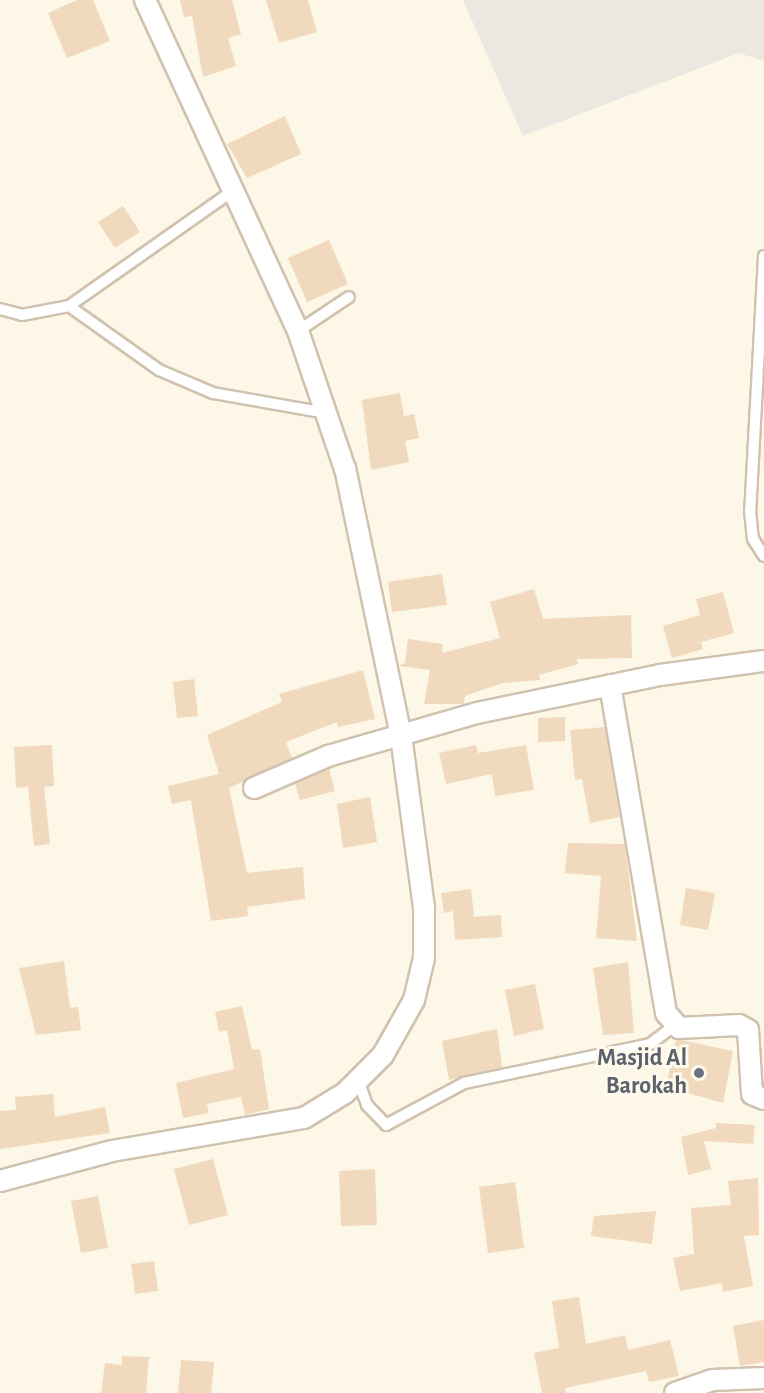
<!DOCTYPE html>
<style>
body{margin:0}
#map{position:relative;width:764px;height:1393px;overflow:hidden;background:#fcf7e6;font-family:"Alegreya Sans",sans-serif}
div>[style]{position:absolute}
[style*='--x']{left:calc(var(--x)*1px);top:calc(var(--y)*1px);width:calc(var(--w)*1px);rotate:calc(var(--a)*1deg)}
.industrial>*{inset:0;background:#ece7e0}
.building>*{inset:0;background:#f1d9bd}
.roads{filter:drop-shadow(2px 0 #d0c2af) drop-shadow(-2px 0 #d0c2af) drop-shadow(0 2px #d0c2af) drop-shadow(0 -2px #d0c2af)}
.service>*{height:10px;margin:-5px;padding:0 5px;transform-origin:5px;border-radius:5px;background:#fff}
.minor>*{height:20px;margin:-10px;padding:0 10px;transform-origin:10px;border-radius:10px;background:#fff}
.dots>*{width:16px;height:16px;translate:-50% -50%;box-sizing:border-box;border:3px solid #fffaec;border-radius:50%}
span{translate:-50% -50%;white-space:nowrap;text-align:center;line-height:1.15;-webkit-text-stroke:6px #fffaec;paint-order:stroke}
.worship-label{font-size:24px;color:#5b616d;font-weight:700}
.right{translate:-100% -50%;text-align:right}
</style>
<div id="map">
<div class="industrial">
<i style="clip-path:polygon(463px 0,764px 0,764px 61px,739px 53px,523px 136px)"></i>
</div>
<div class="building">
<i style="clip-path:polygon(77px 0,93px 0,110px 41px,67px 58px,48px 13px)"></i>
<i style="clip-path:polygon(180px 0,232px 0,241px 34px,228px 38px,236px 66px,203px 77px,192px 16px,184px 17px)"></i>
<i style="clip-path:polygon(266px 0,308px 0,317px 32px,279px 43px)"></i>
<i style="clip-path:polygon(285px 116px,301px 154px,247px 178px,227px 144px)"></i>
<i style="clip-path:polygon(123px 206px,140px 232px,115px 248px,98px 222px)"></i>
<i style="clip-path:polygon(329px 240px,348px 284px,307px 302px,288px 258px)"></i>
<i style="clip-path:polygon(400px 393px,404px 416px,414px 414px,419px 438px,405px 441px,409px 462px,371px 470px,362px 400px)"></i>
<i style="clip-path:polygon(442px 574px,447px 605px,392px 612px,388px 582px)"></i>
<i style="clip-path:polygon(534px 589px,543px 619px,631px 615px,632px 658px,577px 659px,578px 664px,539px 675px,540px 680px,503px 683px,465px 696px,464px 704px,424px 704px,430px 670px,399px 666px,405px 663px,408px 639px,443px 644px,442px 653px,500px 638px,490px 602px)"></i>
<i style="clip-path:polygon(723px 592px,734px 633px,701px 642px,703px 649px,672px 658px,663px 626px,700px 615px,696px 599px)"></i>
<i style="clip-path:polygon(363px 670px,375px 719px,338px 727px,337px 722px,286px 742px,292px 758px,229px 788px,247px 873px,303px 867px,305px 899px,247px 907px,248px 916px,211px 921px,191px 800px,172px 804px,168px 786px,219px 774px,207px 735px,282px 702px,279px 694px)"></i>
<i style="clip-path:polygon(194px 679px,198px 716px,177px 718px,173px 682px)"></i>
<i style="clip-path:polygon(565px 717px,565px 741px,538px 742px,538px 718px)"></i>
<i style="clip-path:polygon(605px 727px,620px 817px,590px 823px,582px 779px,575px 780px,570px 730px)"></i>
<i style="clip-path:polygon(52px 745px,54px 786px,44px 787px,50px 844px,34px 846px,28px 787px,16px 788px,14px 747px)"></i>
<i style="clip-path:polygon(476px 745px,478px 753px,526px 745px,534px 790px,495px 796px,492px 774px,446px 784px,439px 753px)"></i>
<i style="clip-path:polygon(329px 769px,335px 791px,300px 800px,295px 783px)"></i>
<i style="clip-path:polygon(370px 797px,377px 842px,343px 848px,337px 804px)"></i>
<i style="clip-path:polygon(568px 843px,625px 844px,637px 941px,596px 938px,601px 876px,565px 873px)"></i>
<i style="clip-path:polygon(686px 888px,715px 893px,708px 930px,680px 925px)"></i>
<i style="clip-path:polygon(471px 889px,474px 917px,501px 915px,502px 937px,455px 940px,453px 911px,444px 913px,441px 893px)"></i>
<i style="clip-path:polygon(64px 961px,70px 1008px,78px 1007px,81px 1030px,36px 1035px,19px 968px)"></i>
<i style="clip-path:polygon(628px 962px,634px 1033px,603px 1035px,593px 968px)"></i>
<i style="clip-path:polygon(535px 984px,544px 1029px,514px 1036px,505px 990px)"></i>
<i style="clip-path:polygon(242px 1006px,252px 1050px,260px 1049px,269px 1109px,245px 1115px,241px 1097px,207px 1104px,209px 1113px,183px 1118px,176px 1083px,234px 1069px,227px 1030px,219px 1032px,215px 1012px)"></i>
<i style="clip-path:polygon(497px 1029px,502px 1067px,449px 1080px,442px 1041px)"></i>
<i style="clip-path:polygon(676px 1039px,733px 1051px,723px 1103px,666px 1087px)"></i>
<i style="clip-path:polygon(53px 1094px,55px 1117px,105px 1107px,110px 1133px,0 1149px,0 1111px,16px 1110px,15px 1097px)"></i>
<i style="clip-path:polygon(716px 1123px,755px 1125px,753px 1144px,704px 1141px,711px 1169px,688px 1175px,681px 1137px,716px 1128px)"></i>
<i style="clip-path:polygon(213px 1159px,228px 1215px,189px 1225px,174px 1169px)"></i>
<i style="clip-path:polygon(375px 1169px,377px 1225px,341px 1226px,339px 1171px)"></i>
<i style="clip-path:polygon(758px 1178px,759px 1235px,744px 1236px,753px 1286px,723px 1292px,722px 1283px,680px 1291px,673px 1258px,694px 1254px,691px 1208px,731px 1205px,728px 1181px)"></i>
<i style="clip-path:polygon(515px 1182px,524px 1248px,488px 1253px,479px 1187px)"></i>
<i style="clip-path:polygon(98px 1196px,108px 1248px,81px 1253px,71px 1201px)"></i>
<i style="clip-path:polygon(656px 1211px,652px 1244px,591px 1236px,594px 1216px)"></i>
<i style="clip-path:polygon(154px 1261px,158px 1291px,135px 1294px,131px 1264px)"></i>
<i style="clip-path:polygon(579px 1297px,586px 1344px,625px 1335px,628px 1350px,670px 1340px,679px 1376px,649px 1382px,646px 1371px,565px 1388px,566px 1393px,542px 1393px,534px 1353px,559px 1348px,552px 1301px)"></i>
<i style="clip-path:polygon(764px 1320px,764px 1362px,740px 1366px,733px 1326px)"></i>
<i style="clip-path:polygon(122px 1356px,149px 1357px,146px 1393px,101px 1393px,105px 1363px,122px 1365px)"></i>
<i style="clip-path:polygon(181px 1360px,214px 1362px,211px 1393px,178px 1393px)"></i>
</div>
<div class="roads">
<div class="service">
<i style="--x:764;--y:256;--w:255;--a:93.1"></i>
<i style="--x:750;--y:511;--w:28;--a:84"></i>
<i style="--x:753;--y:539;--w:20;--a:57"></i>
<i style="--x:69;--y:306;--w:110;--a:35.4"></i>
<i style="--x:159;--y:370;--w:59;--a:23.1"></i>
<i style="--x:213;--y:393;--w:115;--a:10"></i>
<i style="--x:0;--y:309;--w:23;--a:15"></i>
<i style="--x:22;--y:315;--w:48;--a:-10.8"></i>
<i style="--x:69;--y:306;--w:198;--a:-35.1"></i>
<i style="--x:298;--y:331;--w:61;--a:-33.7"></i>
<i style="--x:358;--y:1080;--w:27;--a:70"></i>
<i style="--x:367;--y:1105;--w:28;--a:46"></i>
<i style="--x:386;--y:1125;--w:89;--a:-28.3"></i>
<i style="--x:464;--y:1083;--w:190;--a:-11.8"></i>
<i style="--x:650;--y:1044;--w:30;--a:-37"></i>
</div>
<div class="minor">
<i style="--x:610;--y:685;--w:333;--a:80.3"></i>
<i style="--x:666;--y:1013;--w:20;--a:49"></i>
<i style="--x:679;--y:1028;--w:60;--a:-2.9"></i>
<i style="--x:739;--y:1025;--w:10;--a:29"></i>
<i style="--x:748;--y:1030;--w:64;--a:86.4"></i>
<i style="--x:752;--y:1094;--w:13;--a:23"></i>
<i style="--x:254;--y:788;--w:81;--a:-23.4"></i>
<i style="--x:328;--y:756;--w:155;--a:-16.1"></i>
<i style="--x:477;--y:713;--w:187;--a:-11.7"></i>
<i style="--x:660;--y:675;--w:105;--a:-7.7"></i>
<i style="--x:0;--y:1181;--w:116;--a:-15"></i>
<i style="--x:112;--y:1151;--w:195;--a:-9.8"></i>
<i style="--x:304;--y:1118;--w:48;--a:-31.4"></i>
<i style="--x:345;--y:1093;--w:54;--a:-45"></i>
<i style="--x:383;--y:1055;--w:63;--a:-60.6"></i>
<i style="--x:414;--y:1000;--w:43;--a:-76.6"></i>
<i style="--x:424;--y:958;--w:50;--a:-90"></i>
<i style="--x:424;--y:908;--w:174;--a:-97.6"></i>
<i style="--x:401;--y:736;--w:273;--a:-101.8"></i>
<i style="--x:345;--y:469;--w:146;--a:-108.8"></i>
<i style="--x:298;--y:331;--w:365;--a:-114.8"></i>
<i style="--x:675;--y:1393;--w:39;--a:-19"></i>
<i style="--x:712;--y:1380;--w:52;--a:-2.2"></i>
</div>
</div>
<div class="dots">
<i style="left:699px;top:1073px;background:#6b7280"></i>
</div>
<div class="worship-label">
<span class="right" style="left:687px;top:1073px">Masjid Al<br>Barokah</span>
</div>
</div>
